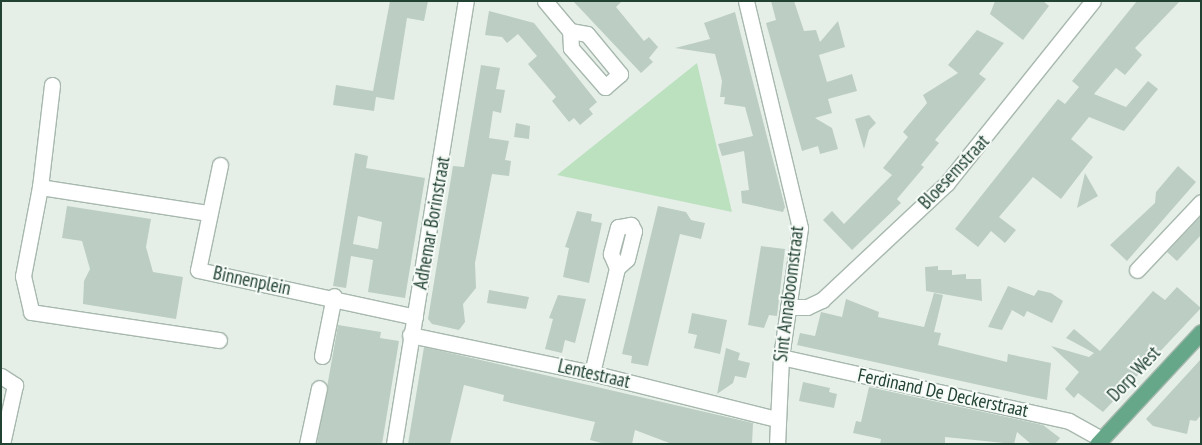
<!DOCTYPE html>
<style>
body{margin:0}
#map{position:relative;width:1202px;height:445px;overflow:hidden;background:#e5efe8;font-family:"PT Sans Narrow",sans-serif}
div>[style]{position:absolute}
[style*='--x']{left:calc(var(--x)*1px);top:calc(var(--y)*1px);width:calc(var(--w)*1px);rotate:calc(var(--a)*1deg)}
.green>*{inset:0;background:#bce1bf}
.building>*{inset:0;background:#bccdc3}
.roads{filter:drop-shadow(1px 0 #a7b8ae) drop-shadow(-1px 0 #a7b8ae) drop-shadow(0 1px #a7b8ae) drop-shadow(0 -1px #a7b8ae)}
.minor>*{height:15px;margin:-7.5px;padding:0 7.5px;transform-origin:7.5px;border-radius:7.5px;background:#fff}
.major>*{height:15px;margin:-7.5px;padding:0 7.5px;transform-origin:7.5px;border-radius:7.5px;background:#66a789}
span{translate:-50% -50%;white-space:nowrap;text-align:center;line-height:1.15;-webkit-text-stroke:4px #f6fbf7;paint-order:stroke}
.street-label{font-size:19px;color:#224233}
.frame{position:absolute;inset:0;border:2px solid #224233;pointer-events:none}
</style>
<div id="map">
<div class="green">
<i style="clip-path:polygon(697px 63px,732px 212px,557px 175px)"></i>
</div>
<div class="building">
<i style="clip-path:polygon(390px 1px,428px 1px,424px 21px,407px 18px,394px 100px,376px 97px,374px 111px,333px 105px,336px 85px,373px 91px)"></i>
<i style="clip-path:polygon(573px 1px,622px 1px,616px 7px,644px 41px,649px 37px,658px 47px,649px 58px,653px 62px,641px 73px)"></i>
<i style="clip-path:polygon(771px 1px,794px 1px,804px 31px,816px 30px,820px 42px,838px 21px,845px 47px,819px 55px,827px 82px,852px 74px,857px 91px,828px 99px,832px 113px,815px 118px,832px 128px,838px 149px,820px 154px,818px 146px,802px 151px,766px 23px,776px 20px)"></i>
<i style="clip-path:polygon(995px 1px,1043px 1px,1049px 6px,1023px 40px,990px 14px)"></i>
<i style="clip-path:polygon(1137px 1px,1180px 1px,1135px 48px,1142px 55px,1125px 75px,1116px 68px,1094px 94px,1126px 107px,1148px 81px,1158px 89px,1124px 131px,1089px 117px,1071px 139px,1093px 157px,1061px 199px,1033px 177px,999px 217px,1016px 230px,1005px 243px,991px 231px,978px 247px,955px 229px,1058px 99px,1065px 104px,1079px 87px,1072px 81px)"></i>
<i style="clip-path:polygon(489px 11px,534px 23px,597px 102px,589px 109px,593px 114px,580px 125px,574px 118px,569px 122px,552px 101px,556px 97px,528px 64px,537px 56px,518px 34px,507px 43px,502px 37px,485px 35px)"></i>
<i style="clip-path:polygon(735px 12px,785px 207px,783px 212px,742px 203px,741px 191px,749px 190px,744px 151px,722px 156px,718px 144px,753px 136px,745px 107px,724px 104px,725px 97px,720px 97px,722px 81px,715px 54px,675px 48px,710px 39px,704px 23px)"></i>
<i style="clip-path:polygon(977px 30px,1004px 43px,979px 74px,986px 79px,935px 140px,939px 143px,921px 165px,924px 167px,897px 199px,901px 203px,852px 250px,823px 220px,832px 211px,844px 224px,892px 175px,883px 168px,908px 137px,903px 132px,927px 103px,923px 95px,958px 73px,948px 65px)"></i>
<i style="clip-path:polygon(481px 65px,500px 68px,496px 89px,505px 90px,501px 113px,493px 111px,489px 138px,509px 141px,505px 160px,511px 161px,509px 176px,492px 174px,475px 263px,476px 288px,463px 304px,465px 322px,459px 330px,432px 324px,428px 319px,453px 166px,464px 167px)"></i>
<i style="clip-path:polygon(869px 115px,876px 123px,869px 130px,864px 149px,855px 119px)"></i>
<i style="clip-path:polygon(516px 123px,530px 126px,529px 139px,514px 137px)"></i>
<i style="clip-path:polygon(evenodd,355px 153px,368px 156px,366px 168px,425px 178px,405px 298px,368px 292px,373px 260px,351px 256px,346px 288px,333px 286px,355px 153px,358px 216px,382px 222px,378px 249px,353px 244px,358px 216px)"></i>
<i style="clip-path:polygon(1178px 166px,1196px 182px,1127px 261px,1110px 245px,1155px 203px,1156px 192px)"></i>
<i style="clip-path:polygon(1085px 173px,1098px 196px,1077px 208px)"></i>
<i style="clip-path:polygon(67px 206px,151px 219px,146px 247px,153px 272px,183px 277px,176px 319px,83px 304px,84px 281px,90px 269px,82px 241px,62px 238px)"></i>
<i style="clip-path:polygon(658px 206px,686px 212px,691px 220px,705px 223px,701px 239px,680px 234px,648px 366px,631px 363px,632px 356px,622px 354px)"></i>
<i style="clip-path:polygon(577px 211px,592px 214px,591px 221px,602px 223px,589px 283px,563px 277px,569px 248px,565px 247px)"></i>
<i style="clip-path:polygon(1201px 216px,1201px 235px,1177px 261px,1167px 252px)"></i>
<i style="clip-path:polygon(761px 246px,785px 249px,777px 316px,769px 315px,764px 328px,748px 325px)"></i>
<i style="clip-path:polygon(938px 266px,938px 270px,952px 270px,952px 275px,966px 274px,966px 279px,981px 279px,982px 301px,926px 291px,925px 267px)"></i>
<i style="clip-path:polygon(1008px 286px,1034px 296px,1038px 290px,1051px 293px,1063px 301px,1052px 323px,1027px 311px,1024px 317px,1012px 310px,1002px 330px,988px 327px)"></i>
<i style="clip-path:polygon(1177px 287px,1201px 308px,1103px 412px,1078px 393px,1074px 398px,1065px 389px,1079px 372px,1051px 346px,1089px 357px,1094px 353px,1066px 338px,1074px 329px,1100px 351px,1153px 291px,1165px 300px)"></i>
<i style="clip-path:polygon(489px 290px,529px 297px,526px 309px,487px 303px)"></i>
<i style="clip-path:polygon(934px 293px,943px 295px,934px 332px,941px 333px,938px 345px,1007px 362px,1008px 354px,1051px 363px,1047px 400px,797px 345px,800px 333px,815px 336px,821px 312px,842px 317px,846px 299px,879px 312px,878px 317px,924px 327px)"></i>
<i style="clip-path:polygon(558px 295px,586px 299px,575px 343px,565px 340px,562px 353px,545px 349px,553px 319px,549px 318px)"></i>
<i style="clip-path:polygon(692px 313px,727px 320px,720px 354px,694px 348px,697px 335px,688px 333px)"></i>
<i style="clip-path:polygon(338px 325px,381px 332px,380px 338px,399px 341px,382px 444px,317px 444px)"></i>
<i style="clip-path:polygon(424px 347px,753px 423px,752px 444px,672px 444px,635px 430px,632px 444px,605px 444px,590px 440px,595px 422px,503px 401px,504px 395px,464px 385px,450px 444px,408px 444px)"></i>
<i style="clip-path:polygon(726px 348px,740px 353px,738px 360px,750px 363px,746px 378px,735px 376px,733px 383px,717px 394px)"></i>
<i style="clip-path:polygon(1201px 359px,1201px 415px,1196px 421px,1190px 420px,1187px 434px,1153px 426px,1146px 419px)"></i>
<i style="clip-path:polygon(803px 382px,830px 388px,829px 392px,837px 394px,834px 408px,799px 401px)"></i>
<i style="clip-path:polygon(869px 387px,1043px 425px,1060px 438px,1055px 444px,1031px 444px,1017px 432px,1014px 444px,945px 437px,945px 444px,880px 444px,881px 439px,853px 433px,856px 421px,861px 422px)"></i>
</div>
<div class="roads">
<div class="minor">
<i style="--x:545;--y:1;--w:39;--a:50"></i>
<i style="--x:570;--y:31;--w:17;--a:10"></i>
<i style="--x:587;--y:34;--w:52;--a:50.5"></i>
<i style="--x:620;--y:74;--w:20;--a:139"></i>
<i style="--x:605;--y:87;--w:52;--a:-131.1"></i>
<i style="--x:571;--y:48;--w:17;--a:-93"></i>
<i style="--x:746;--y:1;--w:233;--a:76.6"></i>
<i style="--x:800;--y:228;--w:130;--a:98.4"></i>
<i style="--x:781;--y:357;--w:87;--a:92.6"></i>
<i style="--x:52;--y:85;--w:103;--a:96.7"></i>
<i style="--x:40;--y:187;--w:91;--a:100.8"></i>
<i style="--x:23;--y:276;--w:37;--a:77"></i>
<i style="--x:31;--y:312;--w:190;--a:8.5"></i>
<i style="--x:220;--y:165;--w:107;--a:101.8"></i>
<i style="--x:198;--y:270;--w:222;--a:12.2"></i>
<i style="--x:40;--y:187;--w:170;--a:8.8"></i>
<i style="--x:1137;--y:270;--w:93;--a:-46.7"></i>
<i style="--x:788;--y:307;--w:19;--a:0"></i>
<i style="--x:807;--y:307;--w:17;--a:-25"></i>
<i style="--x:822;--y:300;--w:171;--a:-43.1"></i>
<i style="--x:947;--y:183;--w:233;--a:-51.3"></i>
<i style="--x:410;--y:335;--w:186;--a:11.8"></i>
<i style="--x:592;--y:373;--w:190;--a:14"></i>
<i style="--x:322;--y:356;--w:61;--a:-78.7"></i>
<i style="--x:781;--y:357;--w:295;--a:12.5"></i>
<i style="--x:1069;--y:421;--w:37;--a:29"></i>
<i style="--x:592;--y:373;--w:108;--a:-76.6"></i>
<i style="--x:617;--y:268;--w:13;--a:-42"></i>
<i style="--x:627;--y:259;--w:29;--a:-76"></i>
<i style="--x:634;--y:231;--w:7;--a:-117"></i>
<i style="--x:631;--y:225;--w:13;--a:171"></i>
<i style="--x:618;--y:227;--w:28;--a:105"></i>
<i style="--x:611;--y:254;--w:15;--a:67"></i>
<i style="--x:1;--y:376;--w:17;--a:33"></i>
<i style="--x:15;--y:385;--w:60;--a:102.4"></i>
<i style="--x:307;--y:444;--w:57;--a:-77.9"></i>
<i style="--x:394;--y:444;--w:449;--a:-80.8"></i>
</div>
<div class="major">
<i style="--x:1097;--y:444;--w:153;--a:-47.1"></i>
</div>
</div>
<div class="street-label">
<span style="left:954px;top:172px;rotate:-47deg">Bloesemstraat</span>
<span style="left:432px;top:223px;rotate:-80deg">Adhemar Borinstraat</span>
<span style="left:252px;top:281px;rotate:12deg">Binnenplein</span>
<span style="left:789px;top:294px;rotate:-83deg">Sint Annaboomstraat</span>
<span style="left:594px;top:374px;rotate:13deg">Lentestraat</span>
<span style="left:1134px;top:374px;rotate:-47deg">Dorp West</span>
<span style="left:943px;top:393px;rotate:12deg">Ferdinand De Deckerstraat</span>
</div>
<div class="frame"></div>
</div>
